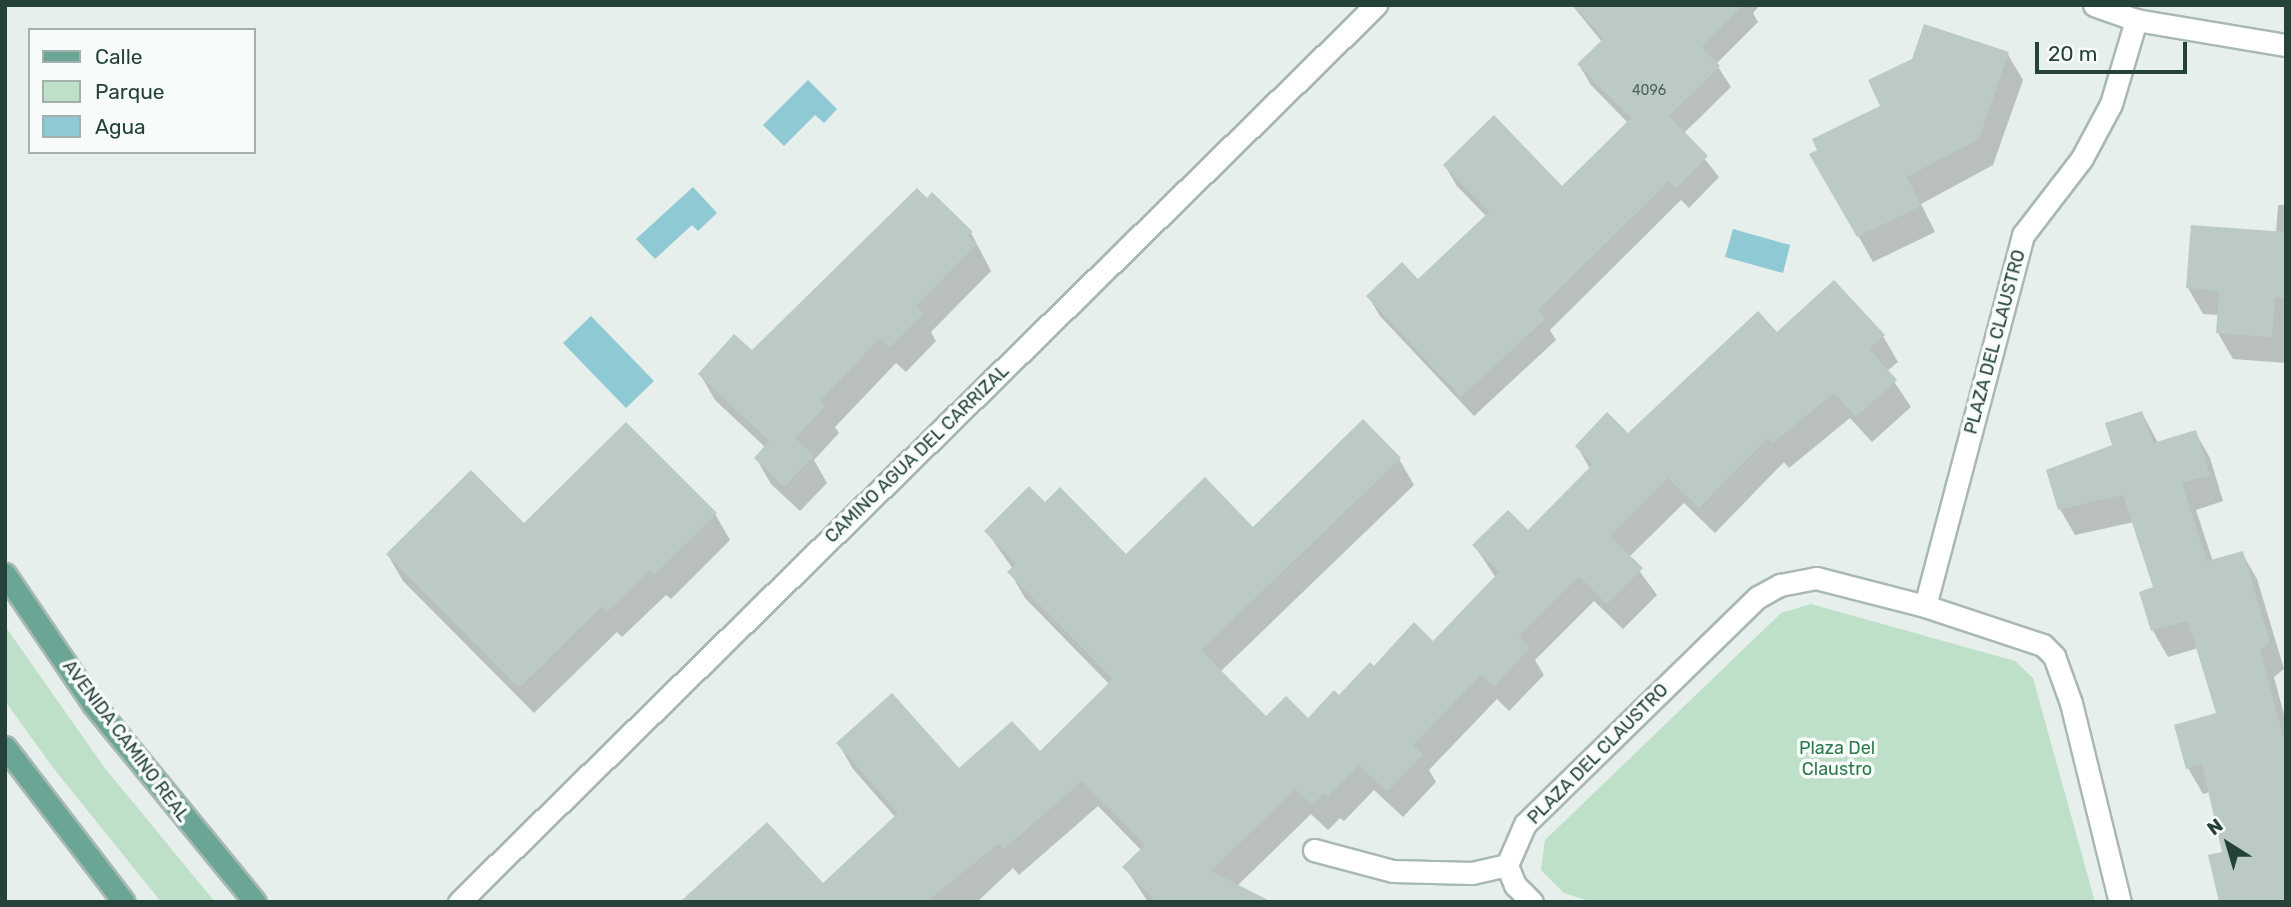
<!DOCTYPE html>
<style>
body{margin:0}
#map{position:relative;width:2291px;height:907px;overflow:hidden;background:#e6efeb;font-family:Rubik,sans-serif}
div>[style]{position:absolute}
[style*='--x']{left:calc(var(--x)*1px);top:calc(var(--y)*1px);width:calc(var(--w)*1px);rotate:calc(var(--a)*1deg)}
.green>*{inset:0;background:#bfe0c8}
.water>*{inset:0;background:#8ec9d4}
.shadow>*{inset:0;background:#0003}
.building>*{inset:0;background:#bbcac4}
.roads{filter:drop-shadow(2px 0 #a8b8b2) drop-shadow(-2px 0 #a8b8b2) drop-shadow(0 2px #a8b8b2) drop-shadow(0 -2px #a8b8b2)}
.minor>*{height:21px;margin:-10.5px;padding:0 10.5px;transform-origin:10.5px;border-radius:10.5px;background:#fff}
.major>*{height:21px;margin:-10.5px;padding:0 10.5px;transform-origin:10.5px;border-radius:10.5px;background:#6aa596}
span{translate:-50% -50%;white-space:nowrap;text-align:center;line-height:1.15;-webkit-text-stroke:7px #f7fbf9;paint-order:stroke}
.number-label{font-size:14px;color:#4a645c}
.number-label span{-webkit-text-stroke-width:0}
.street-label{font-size:18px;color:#24423a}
.park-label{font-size:18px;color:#2d7a4b}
.frame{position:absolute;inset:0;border:7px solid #24423a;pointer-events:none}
.legend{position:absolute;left:28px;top:28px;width:228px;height:126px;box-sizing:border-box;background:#f7fbf9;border:2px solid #a3b1ad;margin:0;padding:9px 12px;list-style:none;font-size:21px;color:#24423a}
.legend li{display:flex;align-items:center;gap:14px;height:35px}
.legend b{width:35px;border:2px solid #a3b1ad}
.north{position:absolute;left:2193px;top:809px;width:70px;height:70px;-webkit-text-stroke:5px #f7fbf9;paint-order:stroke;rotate:323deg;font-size:19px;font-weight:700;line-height:28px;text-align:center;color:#24423a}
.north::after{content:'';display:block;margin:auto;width:24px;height:32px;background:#24423a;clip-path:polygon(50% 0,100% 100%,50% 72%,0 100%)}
.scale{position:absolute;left:2035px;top:42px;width:152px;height:32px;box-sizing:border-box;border:4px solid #24423a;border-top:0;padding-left:9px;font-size:21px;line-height:24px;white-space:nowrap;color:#24423a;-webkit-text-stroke:5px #f7fbf9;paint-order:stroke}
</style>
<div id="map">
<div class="green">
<i style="clip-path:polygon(1811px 604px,2015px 661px,2033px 678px,2095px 902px,1592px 902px,1564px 893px,1541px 870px,1545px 840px,1781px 613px)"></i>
<i style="clip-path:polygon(5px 626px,104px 767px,215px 902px,161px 902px,51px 765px,5px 701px)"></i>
</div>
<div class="water">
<i style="clip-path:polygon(808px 80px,837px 109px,824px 123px,815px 115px,784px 146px,763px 125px)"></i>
<i style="clip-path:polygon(693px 187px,717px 213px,698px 231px,692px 225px,655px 259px,636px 239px)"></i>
<i style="clip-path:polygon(1733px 229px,1790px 245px,1783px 273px,1725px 257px)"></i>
<i style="clip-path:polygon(591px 316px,654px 381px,626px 408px,563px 343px)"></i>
</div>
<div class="shadow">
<i style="clip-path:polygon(1572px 5px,1760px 5px,1753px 13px,1758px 22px,1716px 64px,1731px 87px,1684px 133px,1719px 177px,1689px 208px,1681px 200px,1550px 330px,1556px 340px,1474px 416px,1380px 316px,1368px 296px,1418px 281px,1487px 217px,1457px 186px,1445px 166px,1562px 189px,1628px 123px,1591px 85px,1579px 65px,1602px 42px)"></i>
<i style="clip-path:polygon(2007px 53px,2023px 80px,1993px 165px,1921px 204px,1935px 232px,1873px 262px,1812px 154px)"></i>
<i style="clip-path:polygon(2278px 205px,2286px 205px,2286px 363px,2233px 359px,2218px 333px,2219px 315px,2203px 314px,2188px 288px,2276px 233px)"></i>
<i style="clip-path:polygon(971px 233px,991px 271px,931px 332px,936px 341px,906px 372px,896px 363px,835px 427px,839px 433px,814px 460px,827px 483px,800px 511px,771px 484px,756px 458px,766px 448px,715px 400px,700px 374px,752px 353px)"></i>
<i style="clip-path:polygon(1777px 335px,1883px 336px,1898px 362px,1887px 371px,1911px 407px,1872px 442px,1850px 418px,1789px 468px,1784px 462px,1715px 533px,1684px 503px,1629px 557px,1657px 595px,1623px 629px,1594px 601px,1535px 660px,1544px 675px,1509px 711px,1497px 699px,1429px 770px,1436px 782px,1403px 817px,1374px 790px,1344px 821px,1340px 818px,1328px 830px,1311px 814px,1237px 886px,1268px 902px,1148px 902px,1125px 867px,1141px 850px,1098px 806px,1019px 875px,1013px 868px,977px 902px,683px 902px,823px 886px,896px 818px,853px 769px,838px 743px,959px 770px,1040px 754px,1110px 685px,1025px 598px,1010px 572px,1013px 569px,986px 531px,1045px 504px,1126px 557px,1253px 529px,1399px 459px,1414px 485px,1220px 672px,1266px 719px,1308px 720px,1374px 668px,1434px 643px,1496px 578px,1474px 545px,1528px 533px,1590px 469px,1577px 446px,1628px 435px)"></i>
<i style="clip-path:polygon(2142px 413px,2158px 443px,2195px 432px,2210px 458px,2223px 501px,2196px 510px,2213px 562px,2242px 553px,2257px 579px,2284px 669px,2274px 677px,2286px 722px,2286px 902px,2224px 853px,2210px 792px,2203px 794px,2188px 768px,2218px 714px,2198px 648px,2168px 657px,2153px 631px,2142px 593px,2155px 588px,2134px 522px,2075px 535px,2060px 509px)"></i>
<i style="clip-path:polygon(715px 514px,730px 540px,671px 599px,666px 595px,622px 637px,617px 632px,534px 713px,403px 581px,388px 555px,524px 526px)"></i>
</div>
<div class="building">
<i style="clip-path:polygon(1572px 5px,1743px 5px,1702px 47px,1720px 66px,1669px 116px,1708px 156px,1676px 189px,1669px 181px,1538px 310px,1545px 319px,1461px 397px,1366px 296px,1402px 262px,1418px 279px,1489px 212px,1443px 165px,1494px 115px,1562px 186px,1631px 118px,1577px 64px,1604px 38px)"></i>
<i style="clip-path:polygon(1924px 24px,2009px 52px,1979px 139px,1907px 177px,1921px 206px,1857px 237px,1809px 154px,1817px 150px,1812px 139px,1880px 106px,1868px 80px,1912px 59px)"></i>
<i style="clip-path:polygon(917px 188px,927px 198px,932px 192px,973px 232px,968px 236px,977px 244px,916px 306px,923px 314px,890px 347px,880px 338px,820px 401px,825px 406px,795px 438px,814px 456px,784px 487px,754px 458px,769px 441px,698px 374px,734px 334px,752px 350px)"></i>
<i style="clip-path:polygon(2191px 225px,2286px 232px,2286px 298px,2275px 297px,2272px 337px,2216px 333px,2219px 291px,2186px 288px)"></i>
<i style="clip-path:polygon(1834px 280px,1885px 335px,1869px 349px,1897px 380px,1856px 417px,1834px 393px,1773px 443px,1768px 438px,1699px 508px,1668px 478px,1610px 536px,1643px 568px,1607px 604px,1579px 576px,1518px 637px,1530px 648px,1494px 686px,1481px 675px,1413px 745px,1423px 755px,1387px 792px,1359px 765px,1328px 796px,1324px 793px,1312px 805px,1295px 789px,1211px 871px,1272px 902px,1157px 902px,1122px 867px,1145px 845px,1082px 781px,1003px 850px,998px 844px,926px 902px,680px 902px,767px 822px,823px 883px,898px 813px,836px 743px,892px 693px,959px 768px,1012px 721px,1040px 751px,1113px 679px,1007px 572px,1016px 564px,984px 531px,1029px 486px,1045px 502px,1060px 487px,1126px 554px,1205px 477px,1253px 527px,1363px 419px,1401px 458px,1201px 650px,1266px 716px,1286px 696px,1308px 718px,1334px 690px,1339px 695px,1370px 662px,1374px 666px,1414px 622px,1433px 641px,1499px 572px,1472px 545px,1508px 510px,1528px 530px,1593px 464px,1575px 446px,1607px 412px,1628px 433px,1758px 311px,1777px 332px)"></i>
<i style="clip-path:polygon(2142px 411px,2153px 443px,2196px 430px,2210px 475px,2182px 483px,2207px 561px,2243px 551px,2270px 643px,2260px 650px,2286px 747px,2286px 902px,2219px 902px,2208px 855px,2222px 852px,2202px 764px,2186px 769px,2174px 725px,2216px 713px,2188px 621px,2151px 631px,2139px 592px,2153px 587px,2123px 495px,2058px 510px,2046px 470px,2112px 445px,2105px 423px)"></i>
<i style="clip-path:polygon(626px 422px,717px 513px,655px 574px,650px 570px,607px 612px,601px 607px,519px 688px,386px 554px,471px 470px,524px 523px)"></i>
</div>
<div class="roads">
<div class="minor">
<i style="--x:2094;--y:5;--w:45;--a:19.7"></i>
<i style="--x:2136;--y:20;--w:152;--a:9.5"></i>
<i style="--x:1925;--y:606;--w:384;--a:-75.2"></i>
<i style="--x:2023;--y:235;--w:97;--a:-52.5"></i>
<i style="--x:2082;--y:158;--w:61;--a:-61.8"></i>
<i style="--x:2111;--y:104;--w:88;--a:-73.4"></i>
<i style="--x:1314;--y:850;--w:82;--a:14.9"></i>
<i style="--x:1393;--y:871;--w:79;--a:1.5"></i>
<i style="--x:1472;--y:873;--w:36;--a:-13"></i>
<i style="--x:459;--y:902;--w:1283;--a:-44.37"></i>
<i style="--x:1532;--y:902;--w:24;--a:-135"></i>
<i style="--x:1515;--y:885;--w:22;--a:-112"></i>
<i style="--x:1507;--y:865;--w:45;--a:-66.3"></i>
<i style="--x:1525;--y:824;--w:325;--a:-44.3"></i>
<i style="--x:1758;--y:597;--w:25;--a:-29"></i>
<i style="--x:1780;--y:585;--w:37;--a:-11"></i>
<i style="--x:1816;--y:578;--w:113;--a:14.4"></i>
<i style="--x:1925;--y:606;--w:124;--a:18.3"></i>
<i style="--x:2043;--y:645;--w:16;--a:45"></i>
<i style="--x:2054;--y:656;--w:50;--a:70.1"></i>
<i style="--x:2071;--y:703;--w:205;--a:76.2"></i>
</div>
<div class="major">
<i style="--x:5;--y:574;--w:157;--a:55.9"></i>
<i style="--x:93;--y:704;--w:256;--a:50.7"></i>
<i style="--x:5;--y:747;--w:195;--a:52.5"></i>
</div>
</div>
<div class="number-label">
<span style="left:1649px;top:91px">4096</span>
</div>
<div class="street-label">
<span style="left:1995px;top:342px;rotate:-75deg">PLAZA DEL CLAUSTRO</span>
<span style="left:917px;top:454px;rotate:-44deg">CAMINO AGUA DEL CARRIZAL</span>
<span style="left:126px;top:741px;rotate:53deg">AVENIDA CAMINO REAL</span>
<span style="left:1598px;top:754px;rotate:-45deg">PLAZA DEL CLAUSTRO</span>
</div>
<div class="park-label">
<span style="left:1837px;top:759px">Plaza Del<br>Claustro</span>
</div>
<div class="frame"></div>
<ul class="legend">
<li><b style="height:9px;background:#6aa596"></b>Calle</li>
<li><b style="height:19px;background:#bfe0c8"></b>Parque</li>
<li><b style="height:19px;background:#8ec9d4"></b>Agua</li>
</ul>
<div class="north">N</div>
<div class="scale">20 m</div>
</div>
